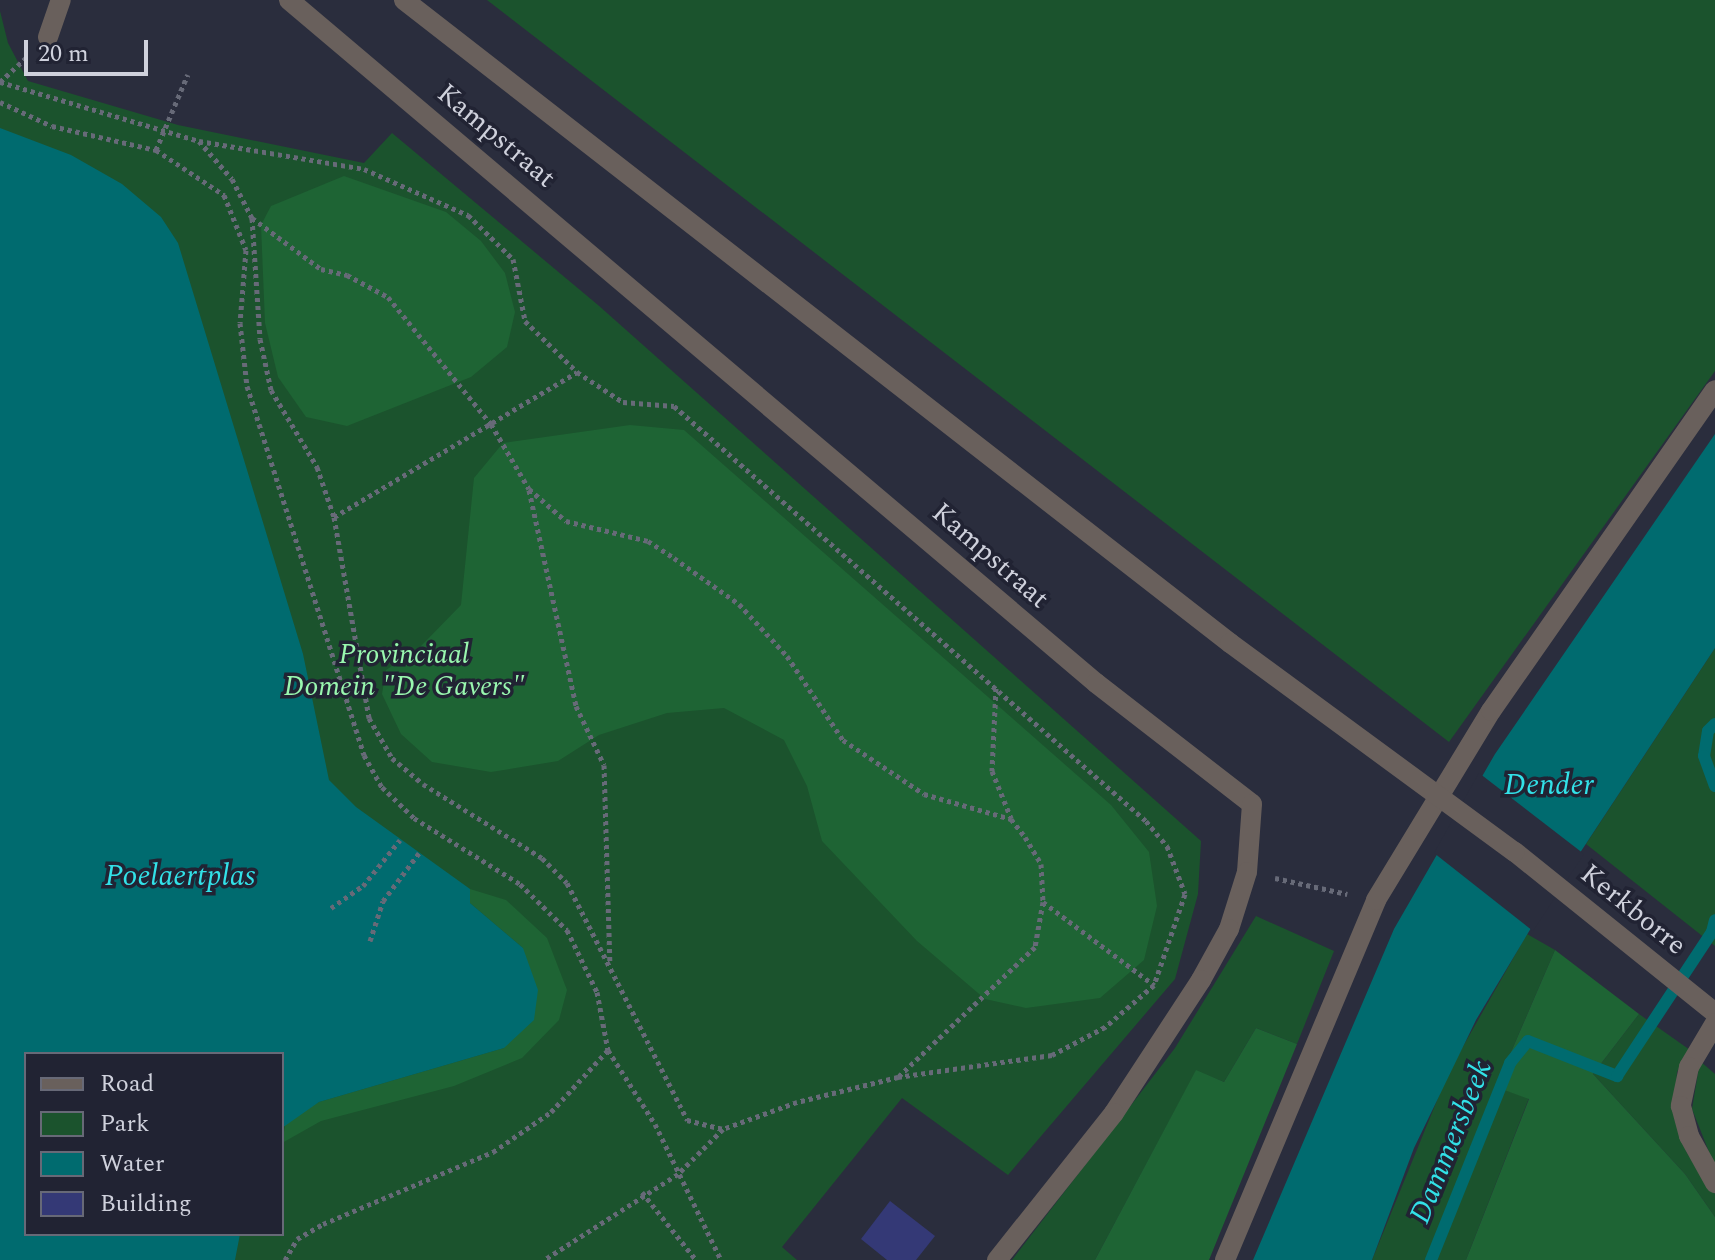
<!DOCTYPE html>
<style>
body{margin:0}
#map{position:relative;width:1715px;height:1260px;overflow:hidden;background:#2a2d3d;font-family:Spectral,serif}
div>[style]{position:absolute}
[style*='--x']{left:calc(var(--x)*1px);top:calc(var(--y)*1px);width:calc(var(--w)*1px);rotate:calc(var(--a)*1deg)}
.green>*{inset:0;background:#1b532d}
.forest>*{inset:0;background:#1e6434}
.water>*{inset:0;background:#006b6f}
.pier>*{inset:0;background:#2a2d3d}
.stream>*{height:12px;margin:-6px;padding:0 6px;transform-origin:6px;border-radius:6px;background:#006b6f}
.building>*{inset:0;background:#343976}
.path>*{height:5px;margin-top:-2.5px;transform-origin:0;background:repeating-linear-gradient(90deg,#676a78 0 4px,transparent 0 8px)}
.minor>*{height:20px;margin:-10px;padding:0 10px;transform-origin:10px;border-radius:10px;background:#69605c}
.minor-bridge>*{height:20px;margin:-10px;padding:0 10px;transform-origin:10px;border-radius:10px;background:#69605c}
span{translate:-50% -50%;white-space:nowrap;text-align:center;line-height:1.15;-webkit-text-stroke:7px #212333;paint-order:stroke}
.street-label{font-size:28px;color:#cfd1dc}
.park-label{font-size:28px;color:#99f7af;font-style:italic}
.water-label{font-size:30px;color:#32e1e8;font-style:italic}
.legend{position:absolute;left:24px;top:1052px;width:260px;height:184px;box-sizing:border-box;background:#212333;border:2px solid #676977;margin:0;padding:10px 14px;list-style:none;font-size:24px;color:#cfd1dc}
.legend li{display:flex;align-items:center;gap:16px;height:40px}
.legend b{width:40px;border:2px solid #676977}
.scale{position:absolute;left:24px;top:40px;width:124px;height:36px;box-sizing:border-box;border:4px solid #cfd1dc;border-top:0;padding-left:10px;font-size:24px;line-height:28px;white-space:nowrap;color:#cfd1dc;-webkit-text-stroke:6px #212333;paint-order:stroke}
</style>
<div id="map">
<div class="green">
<i style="clip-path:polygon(487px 0,1715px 0,1715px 371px,1449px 742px)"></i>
<i style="clip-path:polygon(evenodd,0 11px,8px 43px,28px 81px,178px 125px,364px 163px,392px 133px,598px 305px,1201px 841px,1198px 894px,1175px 979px,1008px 1175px,902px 1098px,782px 1247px,797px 1260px,0 1260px,0 11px,26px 1054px,282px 1054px,282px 1234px,26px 1234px,26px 1054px)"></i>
<i style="clip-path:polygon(1715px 648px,1715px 946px,1586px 844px)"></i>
<i style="clip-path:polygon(1256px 916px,1334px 951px,1297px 1044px,1256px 1028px,1224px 1082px,1196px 1071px,1095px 1260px,1012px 1260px,1175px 1048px)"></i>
<i style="clip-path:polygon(1527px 934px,1555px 950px,1496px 1087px,1529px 1098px,1466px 1260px,1372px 1260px,1449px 1071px)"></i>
<i style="clip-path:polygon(1639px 1014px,1690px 1050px,1677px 1072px,1674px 1118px,1687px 1153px,1715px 1194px,1715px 1217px,1685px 1174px,1593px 1074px)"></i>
<i style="clip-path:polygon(1700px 1061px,1715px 1074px,1715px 1167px,1692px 1109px)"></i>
</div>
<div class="forest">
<i style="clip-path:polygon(344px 176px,446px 212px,481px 241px,505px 273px,515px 312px,507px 347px,471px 377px,347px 426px,306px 417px,278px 377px,265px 323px,261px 225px,271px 206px)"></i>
<i style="clip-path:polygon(630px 425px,684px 430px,1111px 805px,1149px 852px,1157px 906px,1144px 960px,1100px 998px,1026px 1008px,985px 999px,917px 941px,822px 841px,807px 786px,784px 740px,724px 708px,667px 713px,599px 735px,558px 761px,491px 772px,432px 762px,401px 734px,382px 694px,386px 670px,420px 647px,461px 605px,474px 478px,503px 443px)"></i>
<i style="clip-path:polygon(470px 889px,506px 900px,547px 938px,567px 990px,559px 1020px,522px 1058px,454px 1086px,321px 1121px,282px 1143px,286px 1121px,319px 1102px,504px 1048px,523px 948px,470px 903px)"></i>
<i style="clip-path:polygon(1555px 950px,1639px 1014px,1593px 1074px,1685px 1174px,1715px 1217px,1715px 1260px,1466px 1260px,1529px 1099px,1496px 1087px)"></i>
<i style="clip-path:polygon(1256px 1028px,1297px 1044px,1209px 1260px,1095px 1260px,1196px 1070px,1224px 1082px)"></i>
</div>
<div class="water">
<i style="clip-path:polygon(0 128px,71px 155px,122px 184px,161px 217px,178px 243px,303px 654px,329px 780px,356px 807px,470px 889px,470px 903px,523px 948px,538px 990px,534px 1020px,504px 1048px,319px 1102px,282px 1128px,282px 1054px,26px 1054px,26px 1234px,240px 1234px,235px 1260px,0 1260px)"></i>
<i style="clip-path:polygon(1715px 434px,1715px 648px,1537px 918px,1476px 1020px,1414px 1148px,1372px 1260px,1253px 1260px,1394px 929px,1495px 754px)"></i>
</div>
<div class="pier">
<i style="clip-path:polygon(1479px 773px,1584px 854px,1533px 931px,1434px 853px)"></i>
</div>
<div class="stream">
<i style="--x:1715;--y:724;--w:10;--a:135"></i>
<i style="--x:1708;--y:731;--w:25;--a:99"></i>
<i style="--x:1704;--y:756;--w:32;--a:70"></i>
<i style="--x:1431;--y:1260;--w:212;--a:-68.1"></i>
<i style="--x:1510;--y:1063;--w:28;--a:-51"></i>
<i style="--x:1528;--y:1041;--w:96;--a:21.5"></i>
<i style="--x:1617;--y:1076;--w:173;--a:-56.6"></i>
<i style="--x:1712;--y:932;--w:12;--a:-76"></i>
</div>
<div class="building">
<i style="clip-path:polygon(890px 1201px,935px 1236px,916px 1260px,887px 1260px,861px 1239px)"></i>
</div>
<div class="path">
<i style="--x:0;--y:82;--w:208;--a:16.5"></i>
<i style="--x:199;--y:141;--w:167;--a:9.6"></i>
<i style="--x:364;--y:169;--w:114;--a:23.9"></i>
<i style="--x:468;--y:215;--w:63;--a:44.4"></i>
<i style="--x:513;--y:259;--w:63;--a:79"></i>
<i style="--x:525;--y:321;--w:73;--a:44.4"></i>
<i style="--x:577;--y:372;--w:55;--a:33.1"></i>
<i style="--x:623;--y:402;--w:51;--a:4.5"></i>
<i style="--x:674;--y:406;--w:628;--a:41.32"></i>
<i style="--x:1146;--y:821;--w:33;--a:50"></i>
<i style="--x:1167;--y:846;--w:51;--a:69.4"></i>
<i style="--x:1185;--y:894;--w:96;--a:108.8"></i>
<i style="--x:1154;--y:985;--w:65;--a:139.4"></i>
<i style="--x:1105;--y:1027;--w:60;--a:152.2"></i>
<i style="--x:1052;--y:1055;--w:156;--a:171.9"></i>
<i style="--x:898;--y:1077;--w:104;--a:166.1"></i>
<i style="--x:797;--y:1102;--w:79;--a:160"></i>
<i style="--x:723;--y:1129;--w:64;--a:135"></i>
<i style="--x:678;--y:1174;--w:159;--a:147.3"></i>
<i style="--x:0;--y:82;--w:37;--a:-43"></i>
<i style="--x:0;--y:102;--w:57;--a:24.8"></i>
<i style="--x:52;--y:126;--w:107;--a:13"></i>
<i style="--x:156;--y:150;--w:82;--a:33.5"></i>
<i style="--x:224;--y:195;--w:59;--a:68.2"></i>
<i style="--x:246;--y:250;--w:73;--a:94.7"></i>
<i style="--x:240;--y:323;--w:63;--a:83.7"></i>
<i style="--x:247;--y:386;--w:387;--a:72.4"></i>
<i style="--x:364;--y:755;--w:37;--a:61"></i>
<i style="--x:382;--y:787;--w:45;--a:44.1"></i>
<i style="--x:414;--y:818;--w:125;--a:31.9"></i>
<i style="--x:520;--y:884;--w:66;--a:44.4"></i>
<i style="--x:567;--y:930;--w:69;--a:64.2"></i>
<i style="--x:597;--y:992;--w:59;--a:79.3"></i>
<i style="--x:608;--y:1050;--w:88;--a:57.6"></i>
<i style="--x:655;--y:1124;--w:151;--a:64.1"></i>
<i style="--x:199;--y:141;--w:50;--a:49"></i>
<i style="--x:232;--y:179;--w:44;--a:62.9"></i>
<i style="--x:252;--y:218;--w:121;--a:86.2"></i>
<i style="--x:260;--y:339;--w:52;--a:77.8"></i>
<i style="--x:271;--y:390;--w:90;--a:59.1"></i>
<i style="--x:317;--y:467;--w:53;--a:71.2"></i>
<i style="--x:334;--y:517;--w:204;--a:80.1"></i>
<i style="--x:369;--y:718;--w:46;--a:60.1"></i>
<i style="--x:392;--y:758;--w:40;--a:40"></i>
<i style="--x:423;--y:784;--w:140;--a:31.9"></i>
<i style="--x:542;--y:858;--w:35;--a:45"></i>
<i style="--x:567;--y:883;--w:266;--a:63.1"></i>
<i style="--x:687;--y:1120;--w:36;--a:14"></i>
<i style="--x:156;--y:150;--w:82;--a:-67.2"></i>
<i style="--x:252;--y:218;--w:86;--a:36.5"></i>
<i style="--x:321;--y:269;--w:27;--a:13"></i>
<i style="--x:347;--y:275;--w:47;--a:28.2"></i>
<i style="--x:388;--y:297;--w:164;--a:51"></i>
<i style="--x:491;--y:424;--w:75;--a:59.7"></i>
<i style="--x:529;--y:489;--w:49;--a:40.9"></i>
<i style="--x:566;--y:521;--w:84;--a:13.7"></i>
<i style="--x:648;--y:541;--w:31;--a:33"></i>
<i style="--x:674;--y:558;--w:80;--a:35.3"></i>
<i style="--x:739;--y:604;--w:71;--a:47.3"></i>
<i style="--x:787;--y:656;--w:101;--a:56.3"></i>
<i style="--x:843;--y:740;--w:97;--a:33.7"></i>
<i style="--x:924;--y:794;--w:91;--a:16"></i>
<i style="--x:1011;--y:819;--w:23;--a:52"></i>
<i style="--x:1025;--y:837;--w:31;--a:59"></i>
<i style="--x:1041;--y:864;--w:38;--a:87"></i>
<i style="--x:1043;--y:902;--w:46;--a:100.1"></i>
<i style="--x:1035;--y:947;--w:187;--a:136.5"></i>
<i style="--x:529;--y:490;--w:221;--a:77.7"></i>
<i style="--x:576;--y:706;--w:65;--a:64.6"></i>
<i style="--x:604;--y:765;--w:199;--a:88.3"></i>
<i style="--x:334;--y:517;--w:283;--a:-30.8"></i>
<i style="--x:996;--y:688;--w:83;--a:92.8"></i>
<i style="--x:992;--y:771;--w:51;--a:68"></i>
<i style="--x:1275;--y:878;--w:74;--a:12.5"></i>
<i style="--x:1043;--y:902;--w:139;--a:36.8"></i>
<i style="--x:331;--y:908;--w:39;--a:-35"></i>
<i style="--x:363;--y:886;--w:59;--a:-51.2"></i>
<i style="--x:370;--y:941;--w:42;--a:-72"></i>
<i style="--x:383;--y:901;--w:60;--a:-53.1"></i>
<i style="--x:642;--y:1192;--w:87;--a:51.5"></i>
<i style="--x:285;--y:1260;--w:24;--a:-60"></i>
<i style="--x:297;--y:1239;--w:30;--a:-30"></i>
<i style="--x:323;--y:1224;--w:185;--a:-23"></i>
<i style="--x:493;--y:1152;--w:70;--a:-34.6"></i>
<i style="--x:551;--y:1112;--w:84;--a:-47.4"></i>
</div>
<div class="minor">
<i style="--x:289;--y:0;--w:1057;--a:40.24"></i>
<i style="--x:1096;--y:683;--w:197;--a:37.8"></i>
<i style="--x:1252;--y:804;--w:68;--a:94.2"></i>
<i style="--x:1247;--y:872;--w:60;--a:107.5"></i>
<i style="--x:1229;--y:929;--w:58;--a:118.8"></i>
<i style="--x:1201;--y:980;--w:159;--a:123.2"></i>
<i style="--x:1114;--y:1113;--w:188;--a:128.5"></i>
<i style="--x:404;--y:0;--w:1047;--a:37.9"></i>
<i style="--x:48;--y:37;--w:39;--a:-71"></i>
<i style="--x:1515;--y:852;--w:257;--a:38.8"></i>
<i style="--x:1715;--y:1023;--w:51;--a:120.6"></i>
<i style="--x:1689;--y:1067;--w:40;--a:102"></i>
<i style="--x:1681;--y:1106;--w:31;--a:75"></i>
<i style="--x:1689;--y:1136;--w:54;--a:61"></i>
<i style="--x:1225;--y:1260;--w:390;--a:-67.2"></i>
<i style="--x:1376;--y:900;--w:221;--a:-58.7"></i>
<i style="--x:1491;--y:711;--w:391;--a:-55.1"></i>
</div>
<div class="minor-bridge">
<i style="--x:1230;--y:643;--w:353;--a:36.3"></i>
</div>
<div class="street-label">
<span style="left:496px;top:136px;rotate:40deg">Kampstraat</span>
<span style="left:990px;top:556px;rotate:41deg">Kampstraat</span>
<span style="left:1633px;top:910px;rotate:39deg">Kerkborre</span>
</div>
<div class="park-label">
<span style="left:404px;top:671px">Provinciaal<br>Domein "De Gavers"</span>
</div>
<div class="water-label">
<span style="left:1549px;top:785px">Dender</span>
<span style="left:180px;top:876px">Poelaertplas</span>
<span style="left:1451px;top:1142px;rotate:-68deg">Dammersbeek</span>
</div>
<ul class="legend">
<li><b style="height:10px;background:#69605c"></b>Road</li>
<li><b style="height:22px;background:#1b532d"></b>Park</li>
<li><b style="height:22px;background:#006b6f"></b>Water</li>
<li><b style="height:22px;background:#343976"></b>Building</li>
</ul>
<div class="scale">20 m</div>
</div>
